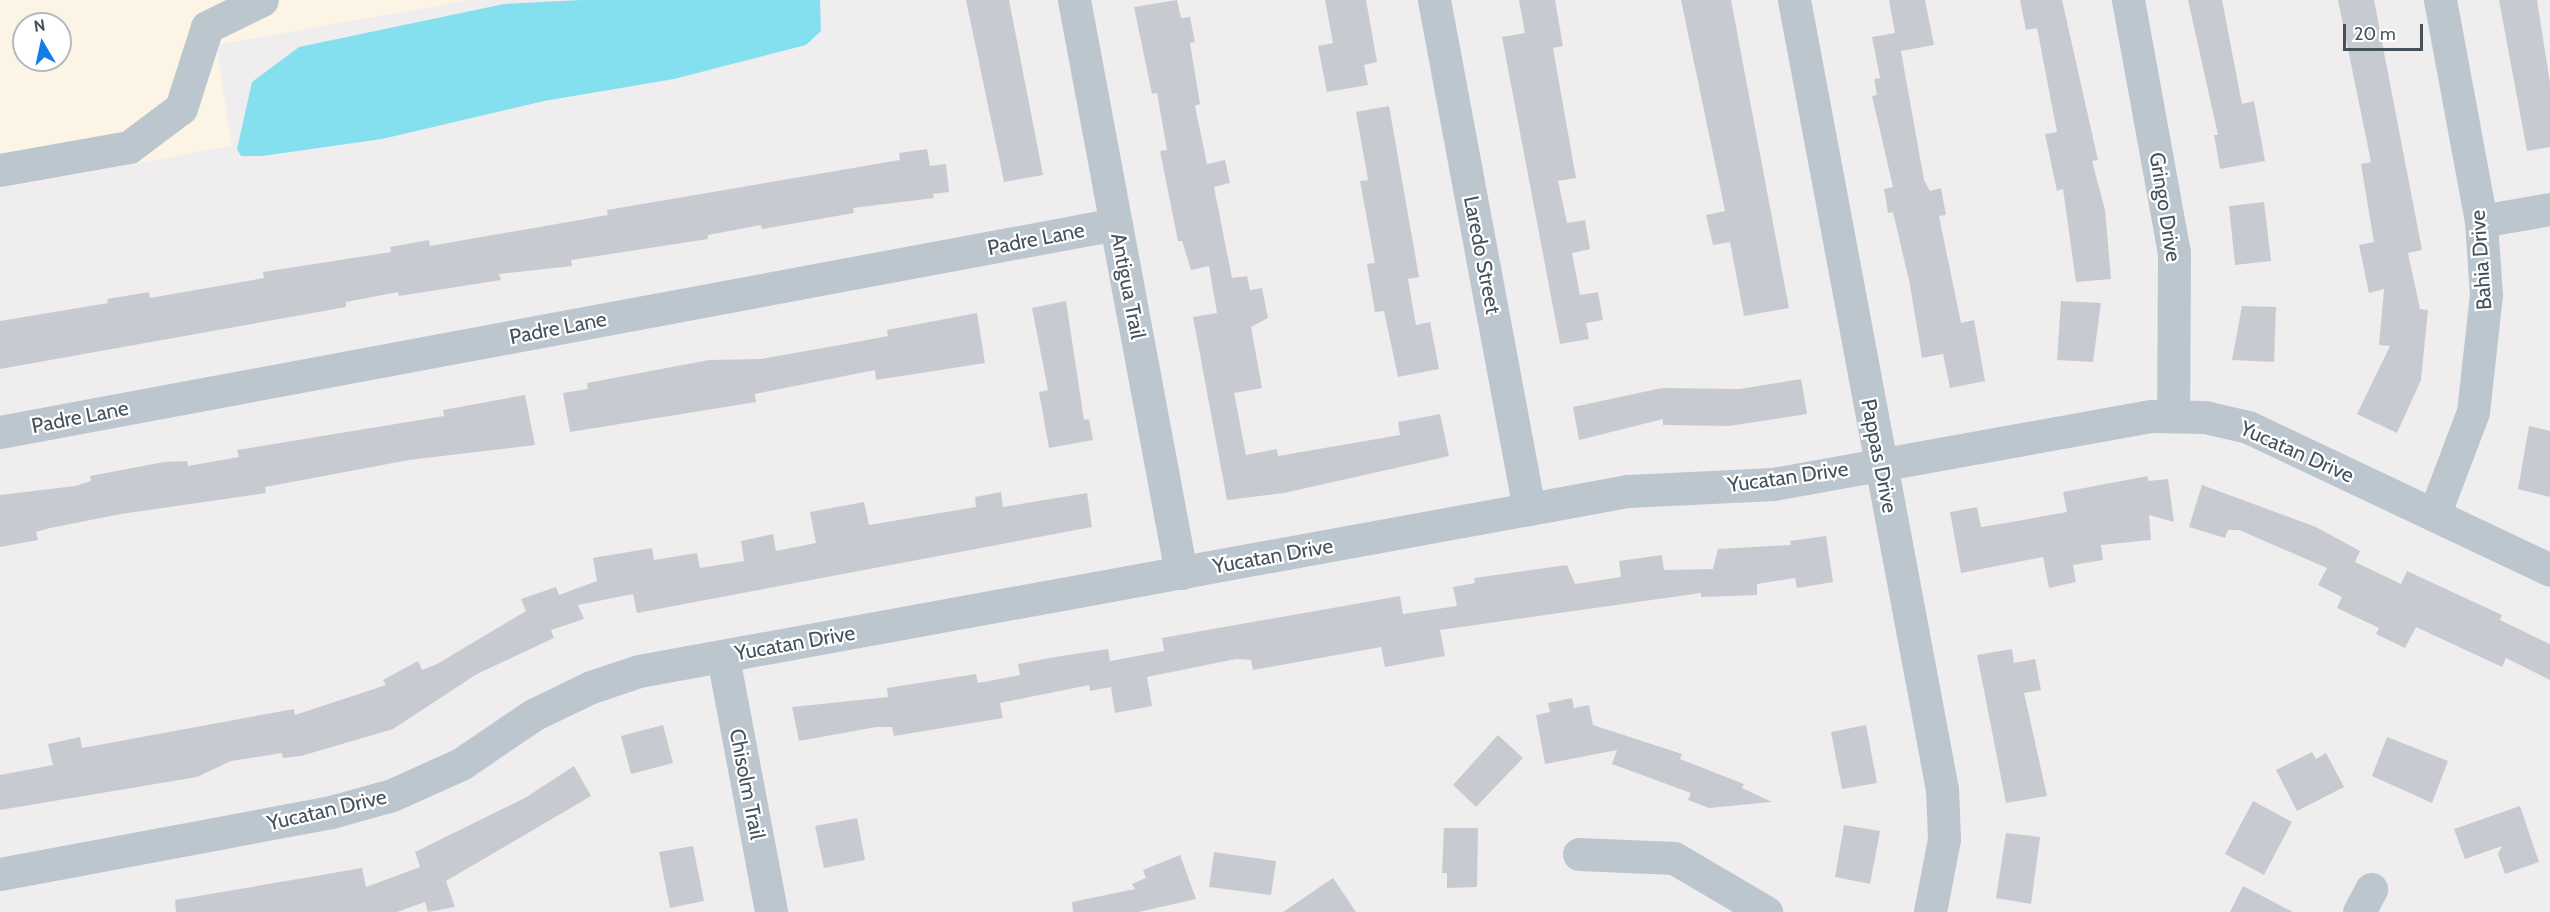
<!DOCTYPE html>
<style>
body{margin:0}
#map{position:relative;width:2550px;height:912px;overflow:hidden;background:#f0edee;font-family:Cabin,sans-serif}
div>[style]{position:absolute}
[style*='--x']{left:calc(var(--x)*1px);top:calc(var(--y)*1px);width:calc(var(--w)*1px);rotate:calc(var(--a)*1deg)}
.commercial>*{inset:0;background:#fcf4e5}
.water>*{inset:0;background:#84e0ef}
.building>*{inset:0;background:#c7cbd1}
.minor>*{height:33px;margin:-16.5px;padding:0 16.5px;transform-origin:16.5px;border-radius:16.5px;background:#bbc6ce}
span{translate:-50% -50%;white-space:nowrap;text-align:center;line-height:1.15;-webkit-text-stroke:4.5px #fff;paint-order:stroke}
.street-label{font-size:21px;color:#45525c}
.north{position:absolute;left:12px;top:12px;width:60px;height:60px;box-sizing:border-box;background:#fff;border:2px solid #b5babe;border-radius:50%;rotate:351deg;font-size:16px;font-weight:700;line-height:24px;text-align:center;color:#45525c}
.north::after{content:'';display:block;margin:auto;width:21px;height:27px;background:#117be7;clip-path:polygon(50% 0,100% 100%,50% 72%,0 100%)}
.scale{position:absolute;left:2343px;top:24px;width:80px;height:27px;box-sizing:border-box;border:3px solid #45525c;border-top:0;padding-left:8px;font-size:18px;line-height:21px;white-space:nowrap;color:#45525c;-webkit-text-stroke:4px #fff;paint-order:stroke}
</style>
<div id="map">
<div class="commercial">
<i style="clip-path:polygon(evenodd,0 0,470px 0,216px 45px,232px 146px,0 188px,0 0,24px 24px,60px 24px,60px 60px,24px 60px,24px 24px)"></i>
</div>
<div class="water">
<i style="clip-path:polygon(582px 0,820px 0,821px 31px,806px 45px,674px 79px,544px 101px,382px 139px,262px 156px,241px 156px,237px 149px,252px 82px,299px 47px,504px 4px)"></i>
</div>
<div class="building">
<i style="clip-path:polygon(966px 0,1009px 0,1043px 175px,1004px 182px)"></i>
<i style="clip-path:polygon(1177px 0,1181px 18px,1190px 17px,1195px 42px,1190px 43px,1200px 104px,1195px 106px,1207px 164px,1225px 160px,1230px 183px,1214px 187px,1232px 278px,1247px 276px,1250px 290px,1262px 288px,1268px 318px,1251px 327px,1262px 388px,1234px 393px,1246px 455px,1277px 449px,1278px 456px,1400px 435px,1398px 422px,1440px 414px,1449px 456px,1284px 493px,1227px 500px,1193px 317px,1217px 313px,1209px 266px,1191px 270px,1182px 241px,1178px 241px,1160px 151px,1167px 150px,1157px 93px,1152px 94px,1134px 7px)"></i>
<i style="clip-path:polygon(1325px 0,1366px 0,1377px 62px,1364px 65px,1368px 85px,1327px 92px,1318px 46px,1333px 43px)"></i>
<i style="clip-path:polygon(1519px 0,1555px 0,1563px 46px,1553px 48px,1576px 178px,1558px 181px,1567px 223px,1585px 220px,1590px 249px,1572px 253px,1580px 295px,1598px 292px,1603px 320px,1586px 323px,1589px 339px,1560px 344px,1502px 37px,1525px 33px)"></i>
<i style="clip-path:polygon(1681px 0,1731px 0,1789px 308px,1744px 316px,1730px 242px,1713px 245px,1706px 215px,1725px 211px)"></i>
<i style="clip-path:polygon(1889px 0,1925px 0,1934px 45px,1901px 51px,1924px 180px,1930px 191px,1941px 188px,1946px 215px,1939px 216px,1961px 323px,1974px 320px,1985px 381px,1950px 388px,1943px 354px,1922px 358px,1910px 285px,1893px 212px,1888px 213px,1884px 189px,1893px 187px,1872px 96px,1877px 95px,1874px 79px,1880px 78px,1872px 37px,1895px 33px)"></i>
<i style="clip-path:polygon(2020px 0,2062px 0,2098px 160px,2092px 161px,2105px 210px,2111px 279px,2076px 282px,2063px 189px,2057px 191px,2045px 134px,2057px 132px,2037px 28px,2026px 30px)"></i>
<i style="clip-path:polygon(2188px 0,2222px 0,2242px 104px,2254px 101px,2265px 161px,2220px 169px,2214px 135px,2218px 135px)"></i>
<i style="clip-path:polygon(2338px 0,2374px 0,2422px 250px,2408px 253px,2420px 309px,2428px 310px,2421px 380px,2397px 433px,2357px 414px,2390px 346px,2379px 345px,2384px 289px,2369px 293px,2359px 245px,2374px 242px,2361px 164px,2371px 162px)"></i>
<i style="clip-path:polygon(2499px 0,2537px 0,2550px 83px,2550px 147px,2527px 151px)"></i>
<i style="clip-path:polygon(1389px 106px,1419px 277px,1408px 279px,1416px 325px,1430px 322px,1439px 369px,1398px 377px,1384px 311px,1375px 312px,1367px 264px,1375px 263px,1360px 181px,1368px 180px,1356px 112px)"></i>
<i style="clip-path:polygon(927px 149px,930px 166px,946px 164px,949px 192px,933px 194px,934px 198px,853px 208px,854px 213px,762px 229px,761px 225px,708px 235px,708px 239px,571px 260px,572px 266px,499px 274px,501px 280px,399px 296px,398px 292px,346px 302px,346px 307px,0 369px,0 321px,108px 303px,107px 299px,149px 292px,150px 298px,264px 278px,263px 272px,391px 252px,390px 247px,429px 240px,430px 246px,608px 215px,607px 210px,900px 160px,899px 153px)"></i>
<i style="clip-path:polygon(2264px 202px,2271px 261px,2235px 265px,2229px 206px)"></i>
<i style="clip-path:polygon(1066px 301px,1084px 420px,1089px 419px,1093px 440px,1049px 448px,1039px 392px,1048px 390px,1032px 308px)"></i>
<i style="clip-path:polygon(2061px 301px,2101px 303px,2093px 362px,2057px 360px)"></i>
<i style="clip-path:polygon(2242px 306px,2276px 307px,2274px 362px,2232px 360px)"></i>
<i style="clip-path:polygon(977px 313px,985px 363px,876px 380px,875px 370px,755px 394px,756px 402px,570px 432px,563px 393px,588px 389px,587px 383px,709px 360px,761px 359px,840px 345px,888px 336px,887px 330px)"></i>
<i style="clip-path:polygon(1801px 379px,1807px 414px,1729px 426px,1663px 425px,1663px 419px,1579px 440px,1573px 407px,1662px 388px,1740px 389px)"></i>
<i style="clip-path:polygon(525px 395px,535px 445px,409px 460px,265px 487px,266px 493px,121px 514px,50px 528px,36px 532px,38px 540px,0 547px,0 495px,75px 486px,91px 481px,90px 476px,164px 462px,187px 461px,188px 466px,239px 457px,237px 450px,444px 416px,443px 410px)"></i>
<i style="clip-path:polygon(2529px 426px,2550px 431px,2550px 497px,2518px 489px)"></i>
<i style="clip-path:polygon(2148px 476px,2148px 481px,2168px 479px,2174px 522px,2149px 515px,2151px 540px,2101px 545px,2103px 560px,2073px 565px,2076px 582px,2049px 588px,2043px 557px,1961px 573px,1950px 512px,1977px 507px,1981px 527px,2012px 522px,2067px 512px,2063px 492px)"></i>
<i style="clip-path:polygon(2202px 485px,2316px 527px,2360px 551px,2355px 562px,2401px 584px,2407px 571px,2502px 615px,2500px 620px,2550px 644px,2550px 680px,2506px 658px,2502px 667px,2416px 627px,2405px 648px,2376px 634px,2379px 628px,2337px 608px,2342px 597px,2318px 585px,2327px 568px,2239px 530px,2228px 530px,2225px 538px,2189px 527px)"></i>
<i style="clip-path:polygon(1001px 492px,1003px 507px,1087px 493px,1092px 527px,637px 613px,633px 594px,578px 605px,584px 619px,551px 630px,554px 638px,477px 674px,393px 729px,301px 756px,283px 758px,282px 753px,231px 761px,197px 777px,0 810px,0 775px,53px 765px,48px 744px,80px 737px,82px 748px,294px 709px,295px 715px,386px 685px,383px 680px,418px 661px,422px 670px,437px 664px,526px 611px,521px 599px,556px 587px,559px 595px,597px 581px,593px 558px,652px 548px,654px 560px,697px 553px,700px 568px,744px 561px,741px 541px,773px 534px,776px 551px,816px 543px,810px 512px,864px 502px,869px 525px,976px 507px,975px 497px)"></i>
<i style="clip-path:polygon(1826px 536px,1833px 582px,1797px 588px,1795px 578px,1757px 584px,1757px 595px,1701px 597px,1701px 593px,1440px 630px,1445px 656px,1385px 667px,1381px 647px,1253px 670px,1251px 660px,1236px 659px,1147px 677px,1152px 706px,1115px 713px,1111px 687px,1090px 691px,1089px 685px,1000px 703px,1003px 718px,894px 736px,892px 727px,876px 727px,799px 741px,792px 707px,888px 697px,887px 688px,976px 674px,978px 683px,1020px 675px,1018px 664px,1061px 656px,1108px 649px,1110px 661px,1164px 651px,1162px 638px,1400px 596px,1403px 614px,1457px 606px,1453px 587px,1475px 583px,1474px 578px,1567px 565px,1575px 584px,1621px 577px,1619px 561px,1662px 555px,1664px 570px,1713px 569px,1718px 549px,1791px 545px,1790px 541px)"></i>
<i style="clip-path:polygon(2012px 649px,2014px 663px,2035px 659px,2041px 690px,2024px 693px,2047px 796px,2006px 803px,1977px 655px)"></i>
<i style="clip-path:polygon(1572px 698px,1574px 708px,1589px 705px,1593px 725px,1682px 754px,1680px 759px,1744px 784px,1742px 788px,1772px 802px,1709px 808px,1688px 800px,1691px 793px,1612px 764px,1617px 750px,1545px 764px,1536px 715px,1550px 712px,1548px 703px)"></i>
<i style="clip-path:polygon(663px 725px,673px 763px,631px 774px,621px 736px)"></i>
<i style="clip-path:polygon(1866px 725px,1877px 783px,1842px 789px,1831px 732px)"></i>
<i style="clip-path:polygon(1498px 735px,1523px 758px,1476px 807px,1453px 785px)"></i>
<i style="clip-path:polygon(2387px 737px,2448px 761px,2432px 803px,2372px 776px)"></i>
<i style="clip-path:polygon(2312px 752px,2316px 759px,2326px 753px,2344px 787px,2297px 811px,2276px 770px)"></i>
<i style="clip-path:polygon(574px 766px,591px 796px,446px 881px,455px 907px,428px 912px,425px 902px,397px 912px,176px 912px,175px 900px,362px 868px,366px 887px,420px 867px,415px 852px,525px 798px)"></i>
<i style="clip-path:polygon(2253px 801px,2292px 822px,2264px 875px,2225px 854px)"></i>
<i style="clip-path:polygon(2520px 806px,2539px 862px,2505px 874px,2498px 854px,2502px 846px,2465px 859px,2454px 829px)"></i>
<i style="clip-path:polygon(857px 818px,865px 860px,824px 868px,815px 826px)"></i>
<i style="clip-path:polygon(1844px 825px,1880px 831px,1870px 884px,1835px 877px)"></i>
<i style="clip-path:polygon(1444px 828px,1478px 828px,1477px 887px,1447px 888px,1447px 873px,1442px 873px)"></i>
<i style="clip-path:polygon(2006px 833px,2040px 837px,2031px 904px,1996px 898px)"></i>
<i style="clip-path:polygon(693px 846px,704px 901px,670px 908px,659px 852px)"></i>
<i style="clip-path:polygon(1214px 852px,1276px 861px,1271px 895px,1209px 887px)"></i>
<i style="clip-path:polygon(1180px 855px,1196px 899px,1139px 912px,1073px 912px,1072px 902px,1135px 889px,1132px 884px,1146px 878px,1143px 870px)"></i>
<i style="clip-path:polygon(1333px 878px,1356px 912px,1283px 912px)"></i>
<i style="clip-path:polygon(2243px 886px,2293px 912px,2230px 912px)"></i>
</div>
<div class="minor">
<i style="--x:1074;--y:0;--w:583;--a:79.42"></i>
<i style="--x:1434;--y:0;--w:518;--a:79.43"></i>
<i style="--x:1794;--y:0;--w:803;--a:79.38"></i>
<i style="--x:1942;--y:789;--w:50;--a:87.7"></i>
<i style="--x:1944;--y:839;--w:74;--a:100.9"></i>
<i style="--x:2128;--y:0;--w:256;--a:79.7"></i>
<i style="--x:2174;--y:252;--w:164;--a:90.3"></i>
<i style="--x:0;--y:170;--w:131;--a:-10.1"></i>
<i style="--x:129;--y:147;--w:65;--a:-36.9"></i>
<i style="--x:181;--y:108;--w:85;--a:-72.2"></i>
<i style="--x:207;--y:27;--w:61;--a:-26.1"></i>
<i style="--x:2481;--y:221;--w:70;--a:-9.9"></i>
<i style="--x:0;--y:432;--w:1135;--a:-10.56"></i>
<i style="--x:2434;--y:515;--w:110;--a:-69.3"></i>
<i style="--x:2473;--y:412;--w:118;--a:-83.7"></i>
<i style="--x:2486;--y:295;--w:74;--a:-93.9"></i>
<i style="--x:2481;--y:221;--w:225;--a:-100.5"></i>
<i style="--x:723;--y:657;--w:259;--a:79.3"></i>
<i style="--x:1579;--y:854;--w:95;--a:2.4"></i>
<i style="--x:1674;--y:858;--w:107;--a:30.4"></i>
<i style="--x:0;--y:874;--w:337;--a:-10.6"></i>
<i style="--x:331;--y:812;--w:63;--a:-15.6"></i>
<i style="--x:392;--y:795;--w:76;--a:-24.2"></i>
<i style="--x:461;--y:764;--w:87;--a:-34.2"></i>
<i style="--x:533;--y:715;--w:64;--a:-25.8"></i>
<i style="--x:591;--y:687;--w:51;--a:-18.4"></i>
<i style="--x:639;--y:671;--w:1005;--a:-10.32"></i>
<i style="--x:1628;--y:491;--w:145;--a:-2.8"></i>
<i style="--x:1773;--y:484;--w:385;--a:-10.2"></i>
<i style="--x:2152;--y:416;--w:53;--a:1.1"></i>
<i style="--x:2205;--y:417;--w:44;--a:13.1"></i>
<i style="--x:2248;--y:427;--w:334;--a:25.3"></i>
<i style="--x:2359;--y:912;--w:26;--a:-62"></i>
</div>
<div class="street-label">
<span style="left:2165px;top:207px;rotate:81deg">Gringo Drive</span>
<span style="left:1036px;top:239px;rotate:-11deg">Padre Lane</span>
<span style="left:1482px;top:255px;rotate:79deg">Laredo Street</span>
<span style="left:2481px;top:260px;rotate:-94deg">Bahia Drive</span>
<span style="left:1128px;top:286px;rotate:79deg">Antigua Trail</span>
<span style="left:558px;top:328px;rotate:-11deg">Padre Lane</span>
<span style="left:80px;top:417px;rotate:-11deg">Padre Lane</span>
<span style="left:2297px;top:452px;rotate:24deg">Yucatan Drive</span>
<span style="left:1879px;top:456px;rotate:79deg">Pappas Drive</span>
<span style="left:1788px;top:477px;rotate:-8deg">Yucatan Drive</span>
<span style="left:1273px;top:556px;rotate:-10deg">Yucatan Drive</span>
<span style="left:795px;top:643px;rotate:-10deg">Yucatan Drive</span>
<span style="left:747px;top:784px;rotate:79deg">Chisolm Trail</span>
<span style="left:327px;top:810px;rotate:-13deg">Yucatan Drive</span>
</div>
<div class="north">N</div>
<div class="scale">20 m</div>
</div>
